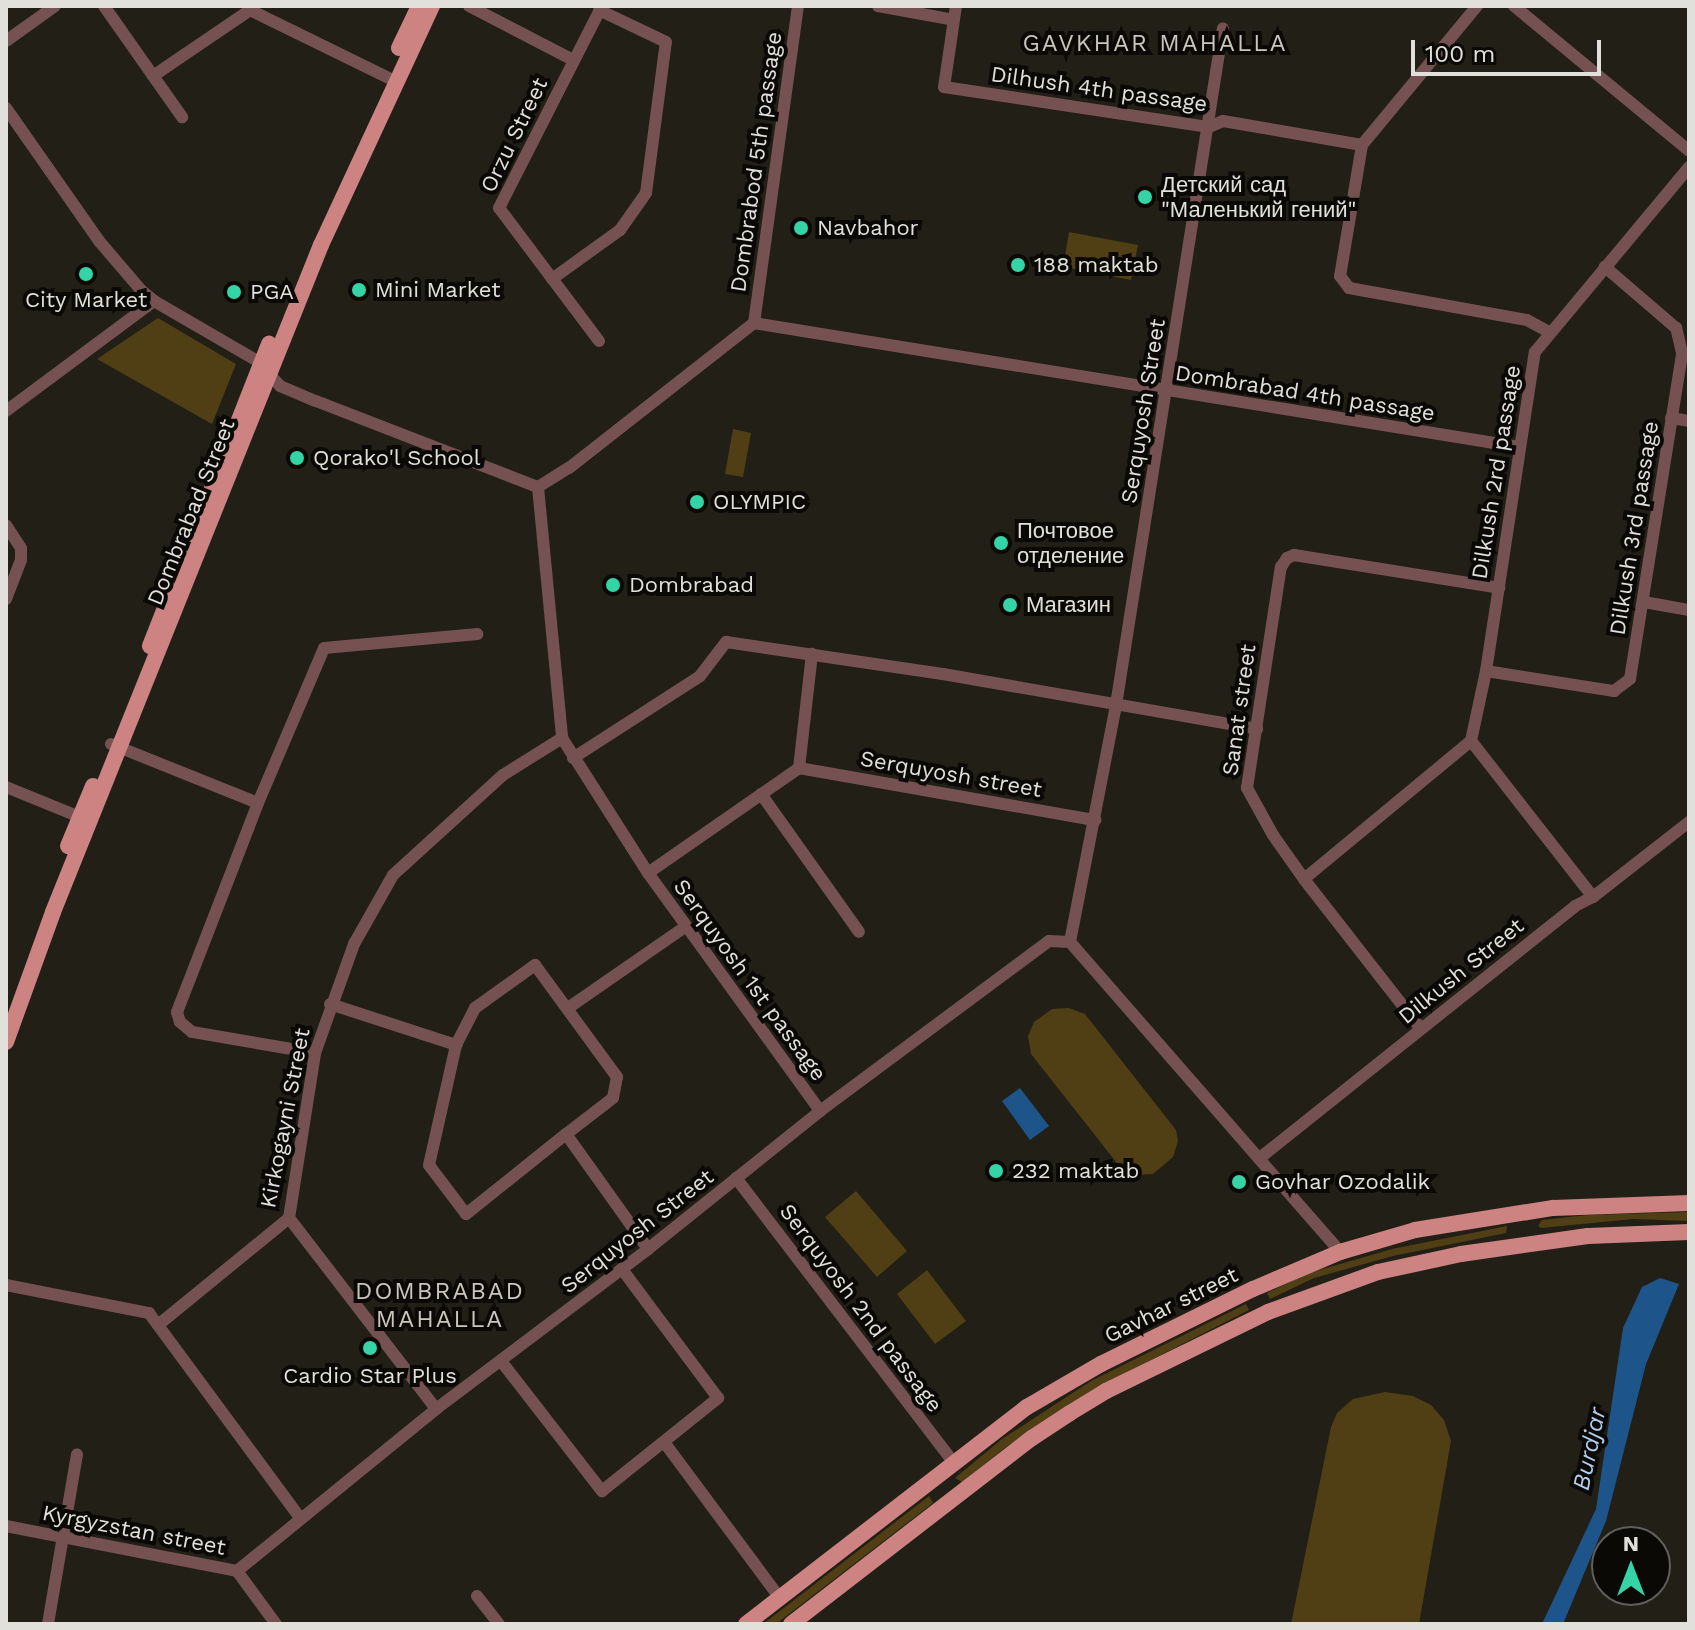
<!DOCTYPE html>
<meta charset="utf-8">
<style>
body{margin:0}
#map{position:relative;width:1695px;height:1630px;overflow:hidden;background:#221f17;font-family:"Work Sans",sans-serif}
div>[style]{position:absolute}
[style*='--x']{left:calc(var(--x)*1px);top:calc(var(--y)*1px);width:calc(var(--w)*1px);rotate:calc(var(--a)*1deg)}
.green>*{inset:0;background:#503e14}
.water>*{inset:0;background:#1d558b}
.minor>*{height:12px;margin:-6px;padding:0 6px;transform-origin:6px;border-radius:6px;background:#755251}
.major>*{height:16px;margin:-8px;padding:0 8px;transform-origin:8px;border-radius:8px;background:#cc8382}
.dots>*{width:22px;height:22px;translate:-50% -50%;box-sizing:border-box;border:4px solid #0a0906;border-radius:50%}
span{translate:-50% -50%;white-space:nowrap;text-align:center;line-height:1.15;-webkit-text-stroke:8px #0a0906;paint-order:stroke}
.street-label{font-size:22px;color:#e2e0da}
.poi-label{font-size:22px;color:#e2e0da}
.left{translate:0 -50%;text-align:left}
.neighbourhood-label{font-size:24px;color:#cbc6bc;letter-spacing:2px}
.water-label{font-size:24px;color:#b1ceee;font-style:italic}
.frame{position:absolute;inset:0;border:8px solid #e2e0da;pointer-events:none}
.north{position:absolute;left:1591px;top:1526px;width:80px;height:80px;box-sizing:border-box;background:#0a0906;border:2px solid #605f5b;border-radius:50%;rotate:0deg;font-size:22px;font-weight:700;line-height:32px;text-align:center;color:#e2e0da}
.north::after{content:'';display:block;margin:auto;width:28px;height:36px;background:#35d4a7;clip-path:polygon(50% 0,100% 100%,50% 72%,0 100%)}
.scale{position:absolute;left:1411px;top:40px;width:190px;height:36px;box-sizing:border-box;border:4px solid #e2e0da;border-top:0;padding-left:10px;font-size:24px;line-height:28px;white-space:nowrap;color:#e2e0da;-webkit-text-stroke:6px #0a0906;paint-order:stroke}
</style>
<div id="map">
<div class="green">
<i style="clip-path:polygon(1069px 232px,1138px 245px,1131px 280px,1063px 267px)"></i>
<i style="clip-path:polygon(158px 318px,236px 364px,212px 424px,97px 359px)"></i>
<i style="clip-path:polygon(733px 429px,751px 433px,743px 477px,725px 474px)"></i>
<i style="clip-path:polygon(1069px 1008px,1085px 1014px,1176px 1130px,1178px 1141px,1173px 1157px,1153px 1174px,1135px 1175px,1120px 1167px,1031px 1054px,1028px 1036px,1034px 1022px,1052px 1009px)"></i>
<i style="clip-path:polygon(856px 1191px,907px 1251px,877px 1277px,825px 1217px)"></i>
<i style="clip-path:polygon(1689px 1212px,1689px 1221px,1633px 1219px,1541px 1228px,1538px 1226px,1542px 1220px,1587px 1215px)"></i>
<i style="clip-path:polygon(1507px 1226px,1506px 1233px,1393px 1256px,1314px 1278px,1270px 1299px,1267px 1293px,1309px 1273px,1392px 1249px)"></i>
<i style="clip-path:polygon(927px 1270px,966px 1321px,935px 1344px,897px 1294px)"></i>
<i style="clip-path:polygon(1246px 1304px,1249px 1310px,1096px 1388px,1006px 1447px,962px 1482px,955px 1478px,1002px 1439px,1091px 1381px)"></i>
<i style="clip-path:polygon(1385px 1392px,1413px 1396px,1431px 1405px,1444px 1420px,1451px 1441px,1419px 1624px,1291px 1624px,1331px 1427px,1337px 1413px,1353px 1399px)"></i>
<i style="clip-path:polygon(929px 1496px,933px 1503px,776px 1624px,763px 1624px)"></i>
</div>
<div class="water">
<i style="clip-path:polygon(1020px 1088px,1049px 1126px,1030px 1140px,1002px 1101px)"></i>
<i style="clip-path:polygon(1660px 1278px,1679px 1284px,1646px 1364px,1606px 1521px,1563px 1624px,1542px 1624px,1596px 1509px,1623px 1328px,1642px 1287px)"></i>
</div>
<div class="minor">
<i style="--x:104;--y:6;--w:136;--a:54.9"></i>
<i style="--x:469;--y:6;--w:117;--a:27.4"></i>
<i style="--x:878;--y:6;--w:77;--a:10.4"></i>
<i style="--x:956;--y:6;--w:82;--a:98.4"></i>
<i style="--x:944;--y:87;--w:268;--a:8.6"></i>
<i style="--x:1209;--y:127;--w:15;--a:-23"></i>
<i style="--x:1223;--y:121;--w:141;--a:9.8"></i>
<i style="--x:1477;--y:6;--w:180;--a:129.6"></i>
<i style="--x:1362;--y:145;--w:133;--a:99.5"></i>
<i style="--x:1340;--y:276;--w:15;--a:53"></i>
<i style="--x:1349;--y:288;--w:181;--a:10.2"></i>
<i style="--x:1527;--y:320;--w:25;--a:29"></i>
<i style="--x:1514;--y:6;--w:227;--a:39.6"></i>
<i style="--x:6;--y:41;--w:60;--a:-35.5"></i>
<i style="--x:153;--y:76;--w:117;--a:-34.2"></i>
<i style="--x:250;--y:10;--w:161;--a:26.1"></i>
<i style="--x:6;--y:108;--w:162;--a:55"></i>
<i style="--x:99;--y:241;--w:65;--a:49.4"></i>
<i style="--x:141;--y:290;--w:17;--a:40"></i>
<i style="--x:154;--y:301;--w:124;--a:30.1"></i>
<i style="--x:552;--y:279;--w:84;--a:-35.8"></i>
<i style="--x:620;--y:230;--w:45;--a:-54.9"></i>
<i style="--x:646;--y:193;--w:152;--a:-82.5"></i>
<i style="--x:666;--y:42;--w:74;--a:-154.5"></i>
<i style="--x:754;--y:323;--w:775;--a:9.21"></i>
<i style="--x:754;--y:323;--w:320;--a:-82.1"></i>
<i style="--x:599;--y:341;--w:166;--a:-126.9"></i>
<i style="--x:499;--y:208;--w:227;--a:-63"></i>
<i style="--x:269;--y:374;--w:16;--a:47"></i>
<i style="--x:280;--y:386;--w:39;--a:23"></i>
<i style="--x:316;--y:401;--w:238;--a:21.2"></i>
<i style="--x:6;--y:411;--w:184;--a:-36.6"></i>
<i style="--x:1671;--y:418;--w:18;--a:9"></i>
<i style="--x:538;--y:487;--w:252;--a:84.5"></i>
<i style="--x:562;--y:738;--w:160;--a:57.5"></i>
<i style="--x:648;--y:873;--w:294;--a:54.1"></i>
<i style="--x:538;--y:487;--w:36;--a:-32"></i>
<i style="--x:569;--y:468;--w:235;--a:-38.1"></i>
<i style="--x:6;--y:525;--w:27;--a:57"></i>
<i style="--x:21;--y:548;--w:12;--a:90"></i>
<i style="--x:21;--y:560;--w:42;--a:111"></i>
<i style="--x:1644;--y:602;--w:46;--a:10.1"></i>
<i style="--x:1486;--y:671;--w:130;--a:8.9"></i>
<i style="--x:1614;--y:691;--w:20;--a:-37"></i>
<i style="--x:1630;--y:679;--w:330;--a:-80.9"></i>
<i style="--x:1682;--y:353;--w:26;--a:-103"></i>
<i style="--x:1676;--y:328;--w:94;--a:-139.3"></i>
<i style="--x:111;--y:744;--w:158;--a:21.9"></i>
<i style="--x:573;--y:758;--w:151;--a:-32.8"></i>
<i style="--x:700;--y:676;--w:43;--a:-52.6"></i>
<i style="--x:726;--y:642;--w:219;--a:8.4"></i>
<i style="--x:943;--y:674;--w:319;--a:9.9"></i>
<i style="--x:799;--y:768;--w:301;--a:10"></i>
<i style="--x:6;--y:787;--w:85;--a:22.1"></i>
<i style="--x:761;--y:794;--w:169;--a:54.6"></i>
<i style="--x:648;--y:873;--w:184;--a:-34.8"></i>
<i style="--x:799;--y:768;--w:115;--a:-83.5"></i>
<i style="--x:1304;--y:879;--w:217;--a:-39.6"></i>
<i style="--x:1593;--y:897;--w:198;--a:-128"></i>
<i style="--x:1471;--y:741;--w:72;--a:-77.9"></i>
<i style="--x:1486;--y:671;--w:323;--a:-81.3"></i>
<i style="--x:1535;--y:352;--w:241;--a:-50.2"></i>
<i style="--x:1070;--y:942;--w:411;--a:48.9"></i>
<i style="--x:330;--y:1004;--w:133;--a:18"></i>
<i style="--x:568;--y:1008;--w:142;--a:-34.7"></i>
<i style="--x:1421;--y:1029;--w:190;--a:-128"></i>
<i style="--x:1304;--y:879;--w:54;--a:-125.2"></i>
<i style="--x:1273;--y:835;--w:54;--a:-119"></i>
<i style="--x:1247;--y:788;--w:224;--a:-81.3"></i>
<i style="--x:1281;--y:567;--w:11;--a:-56"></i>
<i style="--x:1287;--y:558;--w:8;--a:-23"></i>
<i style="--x:1294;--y:555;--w:208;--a:9.1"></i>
<i style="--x:315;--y:1053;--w:125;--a:-170.3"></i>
<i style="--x:192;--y:1032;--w:16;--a:-140"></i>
<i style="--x:180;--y:1022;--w:10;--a:-107"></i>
<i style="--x:177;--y:1012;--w:224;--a:-68.8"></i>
<i style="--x:258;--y:803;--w:168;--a:-66.9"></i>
<i style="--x:324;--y:648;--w:154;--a:-5.2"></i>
<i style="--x:566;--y:1134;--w:128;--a:141.3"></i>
<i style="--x:466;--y:1214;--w:61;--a:-127.1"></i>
<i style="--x:429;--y:1165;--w:123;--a:-77.3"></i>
<i style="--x:456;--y:1045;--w:42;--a:-62.8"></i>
<i style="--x:475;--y:1008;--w:74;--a:-35.6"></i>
<i style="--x:535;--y:965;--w:139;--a:53.8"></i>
<i style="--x:617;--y:1077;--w:21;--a:101"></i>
<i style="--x:613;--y:1098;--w:59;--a:142.5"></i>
<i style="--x:566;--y:1134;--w:141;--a:54.5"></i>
<i style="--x:1261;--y:1157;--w:402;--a:-38.6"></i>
<i style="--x:1575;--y:906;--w:20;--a:-27"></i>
<i style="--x:1593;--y:897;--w:122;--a:-38"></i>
<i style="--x:736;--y:1178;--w:359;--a:52.6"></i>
<i style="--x:289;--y:1218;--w:241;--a:52.4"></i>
<i style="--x:6;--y:1285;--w:146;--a:11.1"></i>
<i style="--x:149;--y:1313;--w:255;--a:53.6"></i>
<i style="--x:158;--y:1325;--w:169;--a:-39.2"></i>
<i style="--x:289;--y:1218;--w:167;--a:-81"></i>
<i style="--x:315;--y:1053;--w:116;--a:-70.3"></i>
<i style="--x:354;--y:944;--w:79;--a:-60.5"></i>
<i style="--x:393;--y:875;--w:149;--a:-42.3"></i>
<i style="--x:503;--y:775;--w:70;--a:-32.1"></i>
<i style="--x:501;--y:1361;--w:165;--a:52.2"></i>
<i style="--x:602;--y:1491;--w:149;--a:-38.7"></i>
<i style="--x:718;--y:1398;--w:161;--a:-126.7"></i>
<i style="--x:664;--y:1442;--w:194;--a:53.4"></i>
<i style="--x:6;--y:1526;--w:235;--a:11"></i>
<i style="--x:237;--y:1571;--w:66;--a:53.7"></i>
<i style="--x:237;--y:1571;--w:257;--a:-39.1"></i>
<i style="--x:436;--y:1409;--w:266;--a:-37"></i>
<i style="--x:648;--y:1249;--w:221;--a:-38.7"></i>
<i style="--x:820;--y:1111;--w:285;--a:-36.6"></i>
<i style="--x:1049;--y:941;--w:21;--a:3"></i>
<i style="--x:1070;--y:942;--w:241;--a:-79"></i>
<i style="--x:1116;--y:705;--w:685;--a:-81.02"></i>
<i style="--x:477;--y:1596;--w:36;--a:52"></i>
<i style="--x:48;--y:1624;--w:172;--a:-80.3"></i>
</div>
<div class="major">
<i style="--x:399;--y:48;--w:47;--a:-64.5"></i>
<i style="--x:150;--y:646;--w:325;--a:-68.5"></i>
<i style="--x:68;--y:846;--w:65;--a:-67.4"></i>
<i style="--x:6;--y:1042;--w:138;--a:-70.1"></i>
<i style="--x:53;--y:912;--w:719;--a:-68.11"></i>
<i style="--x:321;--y:245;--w:264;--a:-65.1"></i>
<i style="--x:746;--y:1624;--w:355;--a:-37.7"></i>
<i style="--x:1027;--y:1407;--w:86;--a:-30.2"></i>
<i style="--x:1101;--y:1364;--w:169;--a:-26.3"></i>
<i style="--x:1253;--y:1289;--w:95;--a:-23"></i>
<i style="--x:1340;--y:1252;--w:78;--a:-16.3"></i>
<i style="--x:1415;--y:1230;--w:140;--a:-9.1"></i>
<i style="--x:1553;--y:1208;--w:136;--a:-2.1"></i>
<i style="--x:791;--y:1624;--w:304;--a:-37.7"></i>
<i style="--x:1032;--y:1438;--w:45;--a:-33.3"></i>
<i style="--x:1070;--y:1413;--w:42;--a:-31.4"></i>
<i style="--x:1106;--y:1391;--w:180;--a:-26"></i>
<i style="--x:1268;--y:1312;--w:117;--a:-20"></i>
<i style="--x:1378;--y:1272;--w:85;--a:-12.2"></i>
<i style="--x:1461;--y:1254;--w:128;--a:-8.1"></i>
<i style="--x:1588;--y:1236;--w:101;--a:-2.3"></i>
</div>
<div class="dots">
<i style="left:1145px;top:197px;background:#35d4a7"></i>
<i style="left:801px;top:228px;background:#35d4a7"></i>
<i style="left:1018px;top:265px;background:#35d4a7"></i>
<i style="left:86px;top:274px;background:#35d4a7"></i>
<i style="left:359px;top:290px;background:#35d4a7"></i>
<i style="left:234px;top:292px;background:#35d4a7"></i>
<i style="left:297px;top:458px;background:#35d4a7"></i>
<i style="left:697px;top:502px;background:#35d4a7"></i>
<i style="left:1001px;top:543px;background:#35d4a7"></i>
<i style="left:613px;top:585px;background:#35d4a7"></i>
<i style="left:1010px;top:605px;background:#35d4a7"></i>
<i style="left:996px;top:1171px;background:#35d4a7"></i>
<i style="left:1239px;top:1182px;background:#35d4a7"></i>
<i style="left:370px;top:1348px;background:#35d4a7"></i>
</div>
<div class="street-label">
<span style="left:1099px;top:89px;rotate:8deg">Dilhush 4th passage</span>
<span style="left:514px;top:135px;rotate:-64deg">Orzu Street</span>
<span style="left:756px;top:162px;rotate:-82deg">Dombrabod 5th passage</span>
<span style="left:1305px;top:393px;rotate:9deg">Dombrabad 4th passage</span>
<span style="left:1143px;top:411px;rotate:-81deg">Serquyosh Street</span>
<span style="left:1496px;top:472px;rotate:-81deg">Dilkush 2rd passage</span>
<span style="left:191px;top:512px;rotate:-68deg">Dombrabad Street</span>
<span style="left:1634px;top:528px;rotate:-81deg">Dilkush 3rd passage</span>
<span style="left:1239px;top:710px;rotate:-82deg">Sanat street</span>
<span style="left:951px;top:774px;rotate:10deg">Serquyosh street</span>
<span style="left:1461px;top:971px;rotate:-39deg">Dilkush Street</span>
<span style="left:750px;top:980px;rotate:54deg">Serquyosh 1st passage</span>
<span style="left:285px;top:1118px;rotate:-79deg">Kirkogayni Street</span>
<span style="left:637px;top:1231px;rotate:-38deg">Serquyosh Street</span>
<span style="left:1171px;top:1305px;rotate:-26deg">Gavhar street</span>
<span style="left:861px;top:1308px;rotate:53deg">Serquyosh 2nd passage</span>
<span style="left:134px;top:1530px;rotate:11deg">Kyrgyzstan street</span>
</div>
<div class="poi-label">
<span class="left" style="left:1161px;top:197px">Детский сад<br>"Маленький гений"</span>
<span class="left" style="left:817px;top:228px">Navbahor</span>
<span class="left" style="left:1034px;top:265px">188 maktab</span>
<span class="left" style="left:375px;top:290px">Mini Market</span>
<span class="left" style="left:250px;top:292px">PGA</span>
<span style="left:86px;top:300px">City Market</span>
<span class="left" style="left:313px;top:458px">Qorako'l School</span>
<span class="left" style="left:713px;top:502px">OLYMPIC</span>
<span class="left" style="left:1017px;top:543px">Почтовое<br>отделение</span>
<span class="left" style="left:629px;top:585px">Dombrabad</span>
<span class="left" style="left:1026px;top:605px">Магазин</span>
<span class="left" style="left:1012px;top:1171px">232 maktab</span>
<span class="left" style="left:1255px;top:1182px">Govhar Ozodalik</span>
<span style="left:370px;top:1376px">Cardio Star Plus</span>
</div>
<div class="neighbourhood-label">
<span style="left:1155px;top:44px">GAVKHAR MAHALLA</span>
<span style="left:440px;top:1306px">DOMBRABAD<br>MAHALLA</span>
</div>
<div class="water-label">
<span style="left:1590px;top:1449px;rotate:-78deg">Burdjar</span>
</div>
<div class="frame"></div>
<div class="north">N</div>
<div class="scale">100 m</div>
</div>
